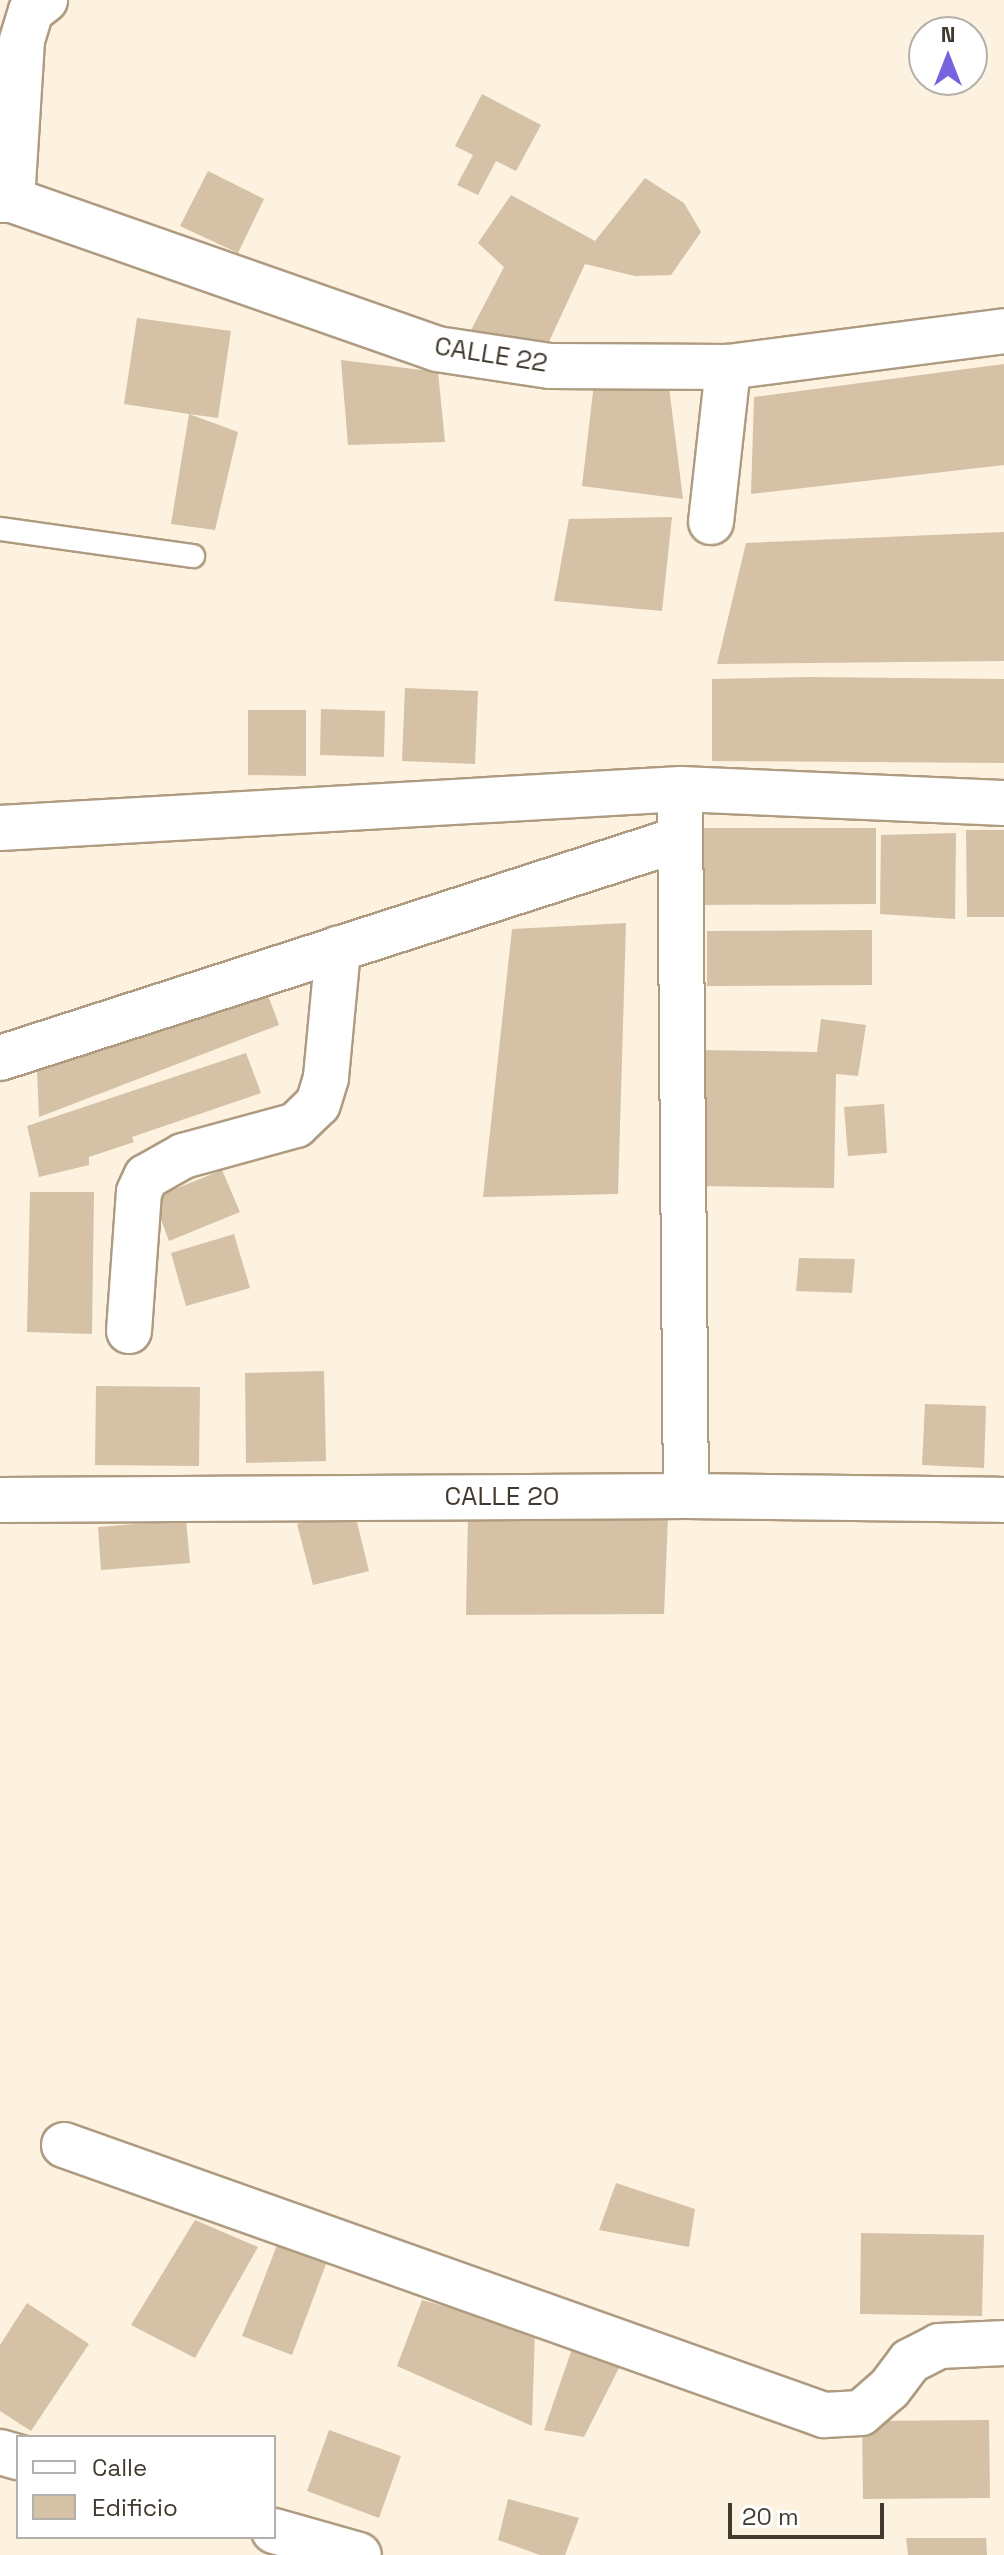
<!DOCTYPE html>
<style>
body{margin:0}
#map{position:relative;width:1004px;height:2555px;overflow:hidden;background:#fdf1e0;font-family:"Space Grotesk",sans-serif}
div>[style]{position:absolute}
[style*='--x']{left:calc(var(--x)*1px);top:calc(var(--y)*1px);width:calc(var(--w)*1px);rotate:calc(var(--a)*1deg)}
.building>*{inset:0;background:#d5c1a5}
.roads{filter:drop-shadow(2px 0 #ae9b80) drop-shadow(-2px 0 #ae9b80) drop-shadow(0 2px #ae9b80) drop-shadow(0 -2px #ae9b80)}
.service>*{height:22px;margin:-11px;padding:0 11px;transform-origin:11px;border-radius:11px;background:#fff}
.minor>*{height:44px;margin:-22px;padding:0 22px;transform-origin:22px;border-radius:22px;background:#fff}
span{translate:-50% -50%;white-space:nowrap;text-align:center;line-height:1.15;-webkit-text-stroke:6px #fff;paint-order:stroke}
.street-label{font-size:26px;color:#423a2f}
.legend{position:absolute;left:16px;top:2435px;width:260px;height:104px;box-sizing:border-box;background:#fff;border:2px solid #b3b0ac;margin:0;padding:10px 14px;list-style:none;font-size:24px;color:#423a2f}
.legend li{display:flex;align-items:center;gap:16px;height:40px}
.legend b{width:40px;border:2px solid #b3b0ac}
.north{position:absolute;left:908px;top:16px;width:80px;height:80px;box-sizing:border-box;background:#fff;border:2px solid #b3b0ac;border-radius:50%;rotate:0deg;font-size:22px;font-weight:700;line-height:32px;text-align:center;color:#423a2f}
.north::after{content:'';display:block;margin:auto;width:28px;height:36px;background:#7664de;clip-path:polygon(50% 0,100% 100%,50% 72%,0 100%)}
.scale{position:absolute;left:728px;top:2503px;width:156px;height:36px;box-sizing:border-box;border:4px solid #423a2f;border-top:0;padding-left:10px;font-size:24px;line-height:28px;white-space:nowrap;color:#423a2f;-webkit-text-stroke:6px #fff;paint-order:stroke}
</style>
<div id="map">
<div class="building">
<i style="clip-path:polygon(482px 94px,541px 125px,516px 171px,496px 161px,478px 195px,457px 185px,473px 155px,455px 146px)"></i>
<i style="clip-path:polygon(208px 171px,264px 199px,238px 253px,180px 226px)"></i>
<i style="clip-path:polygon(645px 178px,684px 203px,701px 232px,671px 275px,635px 276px,585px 264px,547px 346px,470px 332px,504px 267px,478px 243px,511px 195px,595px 241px)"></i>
<i style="clip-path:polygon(137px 318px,231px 331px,218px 418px,189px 414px,238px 432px,215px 530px,171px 524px,189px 414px,124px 404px)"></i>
<i style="clip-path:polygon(341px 360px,438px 372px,445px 442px,348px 445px)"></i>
<i style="clip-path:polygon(1004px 364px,1004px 465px,751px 494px,754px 397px)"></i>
<i style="clip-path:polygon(595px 375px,669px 387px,683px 499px,582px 486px)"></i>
<i style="clip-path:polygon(672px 517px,662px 611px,554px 601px,569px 519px)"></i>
<i style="clip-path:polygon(1004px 532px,1004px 661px,717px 664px,746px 543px)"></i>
<i style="clip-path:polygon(807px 677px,1004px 679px,1004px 763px,712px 761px,712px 679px)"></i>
<i style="clip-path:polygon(405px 688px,478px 691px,475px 764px,402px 761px)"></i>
<i style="clip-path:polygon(321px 709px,385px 711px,384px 757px,320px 755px)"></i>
<i style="clip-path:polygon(248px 710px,306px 710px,306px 776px,248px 775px)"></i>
<i style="clip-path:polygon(696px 828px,876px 828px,876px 904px,694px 905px)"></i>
<i style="clip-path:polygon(966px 830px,1004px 830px,1004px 917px,967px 917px)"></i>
<i style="clip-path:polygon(956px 833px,955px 919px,880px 914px,881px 835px)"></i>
<i style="clip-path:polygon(626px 923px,618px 1194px,483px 1197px,512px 929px)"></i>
<i style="clip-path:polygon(872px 930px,872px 985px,707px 986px,707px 931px)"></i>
<i style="clip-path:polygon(262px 979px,279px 1025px,39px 1117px,37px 1071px,80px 1034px)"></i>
<i style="clip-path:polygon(821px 1019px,866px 1025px,858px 1076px,836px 1074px,834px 1188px,697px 1186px,699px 1050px,817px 1052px)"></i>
<i style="clip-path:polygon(246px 1053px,261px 1093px,132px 1137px,134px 1142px,89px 1157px,89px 1165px,39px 1177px,27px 1126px)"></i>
<i style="clip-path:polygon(884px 1104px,887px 1153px,848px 1156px,844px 1107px)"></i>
<i style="clip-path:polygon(222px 1170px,240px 1212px,169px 1241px,153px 1198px)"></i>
<i style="clip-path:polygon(30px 1192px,94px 1192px,92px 1334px,27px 1332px)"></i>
<i style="clip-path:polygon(234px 1234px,250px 1288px,186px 1306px,171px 1253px)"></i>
<i style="clip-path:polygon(799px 1258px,855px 1259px,852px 1293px,796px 1291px)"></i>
<i style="clip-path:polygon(324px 1371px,326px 1461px,246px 1463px,245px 1373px)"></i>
<i style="clip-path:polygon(96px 1386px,200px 1387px,199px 1466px,95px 1465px)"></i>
<i style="clip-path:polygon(925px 1404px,986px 1406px,984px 1468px,922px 1465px)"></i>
<i style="clip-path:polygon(354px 1510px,369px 1571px,313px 1585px,297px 1524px)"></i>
<i style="clip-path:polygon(468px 1513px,668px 1517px,664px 1614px,466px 1615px)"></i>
<i style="clip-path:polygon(186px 1520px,190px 1563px,101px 1570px,98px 1527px)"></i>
<i style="clip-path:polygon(616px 2183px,695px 2209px,689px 2247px,599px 2230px)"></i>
<i style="clip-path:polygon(195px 2220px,258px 2247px,195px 2358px,131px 2325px)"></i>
<i style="clip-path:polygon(861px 2233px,984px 2235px,982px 2316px,860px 2314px)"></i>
<i style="clip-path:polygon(277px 2245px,326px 2264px,292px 2355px,242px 2336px)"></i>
<i style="clip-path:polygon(422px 2300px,535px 2331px,532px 2426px,397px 2366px)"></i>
<i style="clip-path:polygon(27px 2303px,89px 2344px,31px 2431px,0 2411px,0 2345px)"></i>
<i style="clip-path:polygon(572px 2349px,621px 2364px,584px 2437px,544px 2430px)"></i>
<i style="clip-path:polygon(989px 2420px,990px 2498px,863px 2499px,862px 2421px)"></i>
<i style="clip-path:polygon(329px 2430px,401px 2456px,379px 2518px,307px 2491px)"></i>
<i style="clip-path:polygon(508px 2499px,579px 2518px,565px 2555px,540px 2555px,498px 2540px)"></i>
<i style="clip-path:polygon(906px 2538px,986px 2538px,987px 2555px,908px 2555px)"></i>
</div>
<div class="roads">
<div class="service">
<i style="--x:0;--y:529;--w:195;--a:8"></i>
</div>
<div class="minor">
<i style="--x:0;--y:200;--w:12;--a:0"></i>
<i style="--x:12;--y:200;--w:450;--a:19.3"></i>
<i style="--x:437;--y:349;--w:114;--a:8.6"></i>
<i style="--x:550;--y:366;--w:178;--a:0.3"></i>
<i style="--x:728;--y:367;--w:278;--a:-7.4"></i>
<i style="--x:12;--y:200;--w:160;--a:-86.4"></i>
<i style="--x:22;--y:40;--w:30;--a:-73"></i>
<i style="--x:31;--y:11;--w:18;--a:-38"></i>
<i style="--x:711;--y:522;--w:156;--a:-83.7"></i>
<i style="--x:680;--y:811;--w:685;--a:89.5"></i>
<i style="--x:0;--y:828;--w:682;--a:-3.28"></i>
<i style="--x:681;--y:789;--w:323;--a:2.5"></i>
<i style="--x:0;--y:1058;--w:714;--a:-17.85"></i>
<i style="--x:129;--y:1331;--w:139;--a:-85.9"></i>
<i style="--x:139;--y:1192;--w:17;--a:-65"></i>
<i style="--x:146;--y:1177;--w:43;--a:-29.6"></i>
<i style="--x:183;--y:1156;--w:117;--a:-15.3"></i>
<i style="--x:296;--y:1125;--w:30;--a:-44"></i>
<i style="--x:318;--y:1104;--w:28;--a:-73"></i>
<i style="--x:326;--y:1077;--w:129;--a:-84.6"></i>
<i style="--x:0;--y:1500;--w:686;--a:-0.33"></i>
<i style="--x:686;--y:1496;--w:318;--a:0.7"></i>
<i style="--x:64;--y:2145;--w:807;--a:19.56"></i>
<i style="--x:824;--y:2415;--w:37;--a:-3"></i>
<i style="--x:861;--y:2413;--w:37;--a:-41"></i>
<i style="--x:889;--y:2389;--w:35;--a:-53"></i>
<i style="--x:910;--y:2361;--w:33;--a:-27"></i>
<i style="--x:939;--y:2346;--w:65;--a:-2.6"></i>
<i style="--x:0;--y:2452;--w:19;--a:16"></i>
<i style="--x:274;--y:2531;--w:88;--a:15.8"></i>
</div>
</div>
<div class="street-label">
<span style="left:491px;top:355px;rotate:9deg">CALLE 22</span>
<span style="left:502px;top:1497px">CALLE 20</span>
</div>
<ul class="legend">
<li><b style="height:10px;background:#fff"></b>Calle</li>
<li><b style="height:22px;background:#d5c1a5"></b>Edificio</li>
</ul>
<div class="north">N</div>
<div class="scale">20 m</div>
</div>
